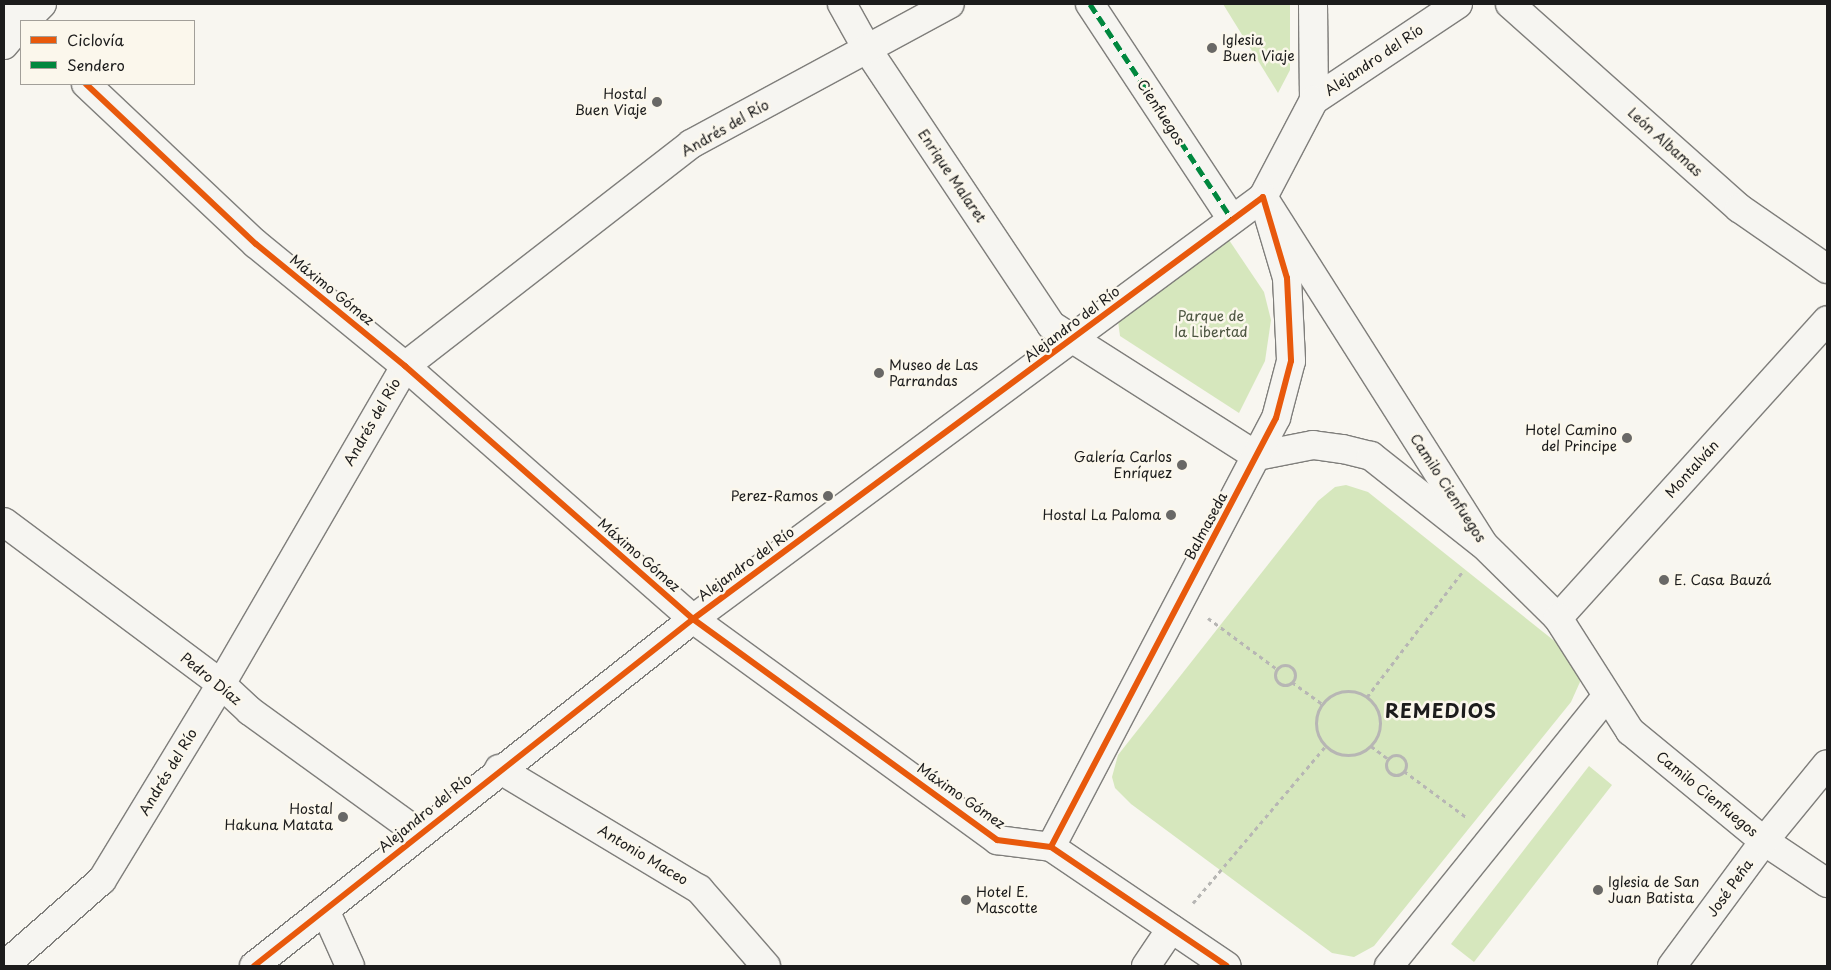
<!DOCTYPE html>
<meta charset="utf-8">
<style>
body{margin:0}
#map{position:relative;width:1831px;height:970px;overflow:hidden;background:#f8f6f0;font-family:"Playpen Sans",sans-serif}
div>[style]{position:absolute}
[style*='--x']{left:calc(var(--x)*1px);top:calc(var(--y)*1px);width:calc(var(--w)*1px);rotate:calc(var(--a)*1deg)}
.green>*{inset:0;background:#d6e7bd}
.path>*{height:3px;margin-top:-1.5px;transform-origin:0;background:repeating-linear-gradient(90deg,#b7b6b4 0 4px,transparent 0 8px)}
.path>.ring{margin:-1.5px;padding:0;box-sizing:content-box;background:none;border:3px solid #b7b6b4;border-radius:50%}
.roads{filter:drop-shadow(1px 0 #7f7e7b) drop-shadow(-1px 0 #7f7e7b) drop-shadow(0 1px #7f7e7b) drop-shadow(0 -1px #7f7e7b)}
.minor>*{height:28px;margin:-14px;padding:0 14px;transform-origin:14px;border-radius:14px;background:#f6f5f1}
.major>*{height:28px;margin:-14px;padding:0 14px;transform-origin:14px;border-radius:14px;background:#f6f5f1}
.quiet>*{height:5px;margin-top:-2.5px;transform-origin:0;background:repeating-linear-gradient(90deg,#00873e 0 10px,transparent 0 15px)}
.cycleway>*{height:6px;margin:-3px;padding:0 3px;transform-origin:3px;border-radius:3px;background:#e8590c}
.dots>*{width:14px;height:14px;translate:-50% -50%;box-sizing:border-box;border:2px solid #fbf7ec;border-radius:50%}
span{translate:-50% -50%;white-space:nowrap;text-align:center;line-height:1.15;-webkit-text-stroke:5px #fbf7ec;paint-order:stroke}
.poi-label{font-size:14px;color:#1c1c1c}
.left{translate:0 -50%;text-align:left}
.right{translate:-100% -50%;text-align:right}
.street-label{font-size:14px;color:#1c1c1c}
.park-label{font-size:14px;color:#4c5540}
.district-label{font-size:19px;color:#1c1c1c;font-weight:700;letter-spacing:1px}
.frame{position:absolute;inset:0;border:5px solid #1c1c1c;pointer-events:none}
.legend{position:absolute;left:20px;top:20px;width:175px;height:65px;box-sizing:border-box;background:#fbf7ec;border:1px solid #a29f99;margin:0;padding:6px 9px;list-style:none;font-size:15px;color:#1c1c1c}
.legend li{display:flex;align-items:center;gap:10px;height:25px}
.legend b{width:25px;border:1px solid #a29f99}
</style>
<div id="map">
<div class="green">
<i style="clip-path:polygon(1223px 4px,1290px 4px,1290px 70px,1278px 93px)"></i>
<i style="clip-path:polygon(1227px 237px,1264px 292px,1271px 320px,1265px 361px,1239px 413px,1120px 336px,1118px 321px)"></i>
<i style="clip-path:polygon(1346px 485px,1368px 492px,1567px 651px,1579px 670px,1580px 682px,1571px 702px,1374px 946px,1354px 957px,1332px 953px,1131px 804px,1115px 788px,1112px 777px,1118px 755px,1318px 501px,1335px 487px)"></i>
<i style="clip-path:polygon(1589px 766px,1612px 785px,1474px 962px,1451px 944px)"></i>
</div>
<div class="path">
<i style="--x:1208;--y:618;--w:86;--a:36.5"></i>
<i class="ring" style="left:1275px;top:665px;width:17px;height:17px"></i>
<i style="--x:1292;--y:682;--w:37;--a:36"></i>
<i class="ring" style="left:1316px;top:691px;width:61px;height:61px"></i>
<i style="--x:1367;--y:697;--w:158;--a:-52.7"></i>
<i style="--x:1371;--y:746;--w:21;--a:37"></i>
<i class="ring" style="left:1386px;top:755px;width:17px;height:17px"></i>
<i style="--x:1404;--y:771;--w:77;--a:36.6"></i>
<i style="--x:1193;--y:903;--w:204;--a:-49.8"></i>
</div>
<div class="roads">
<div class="minor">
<i style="--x:4;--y:4;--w:25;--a:47"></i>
<i style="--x:842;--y:4;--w:51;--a:60.9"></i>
<i style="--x:867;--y:49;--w:332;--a:56.3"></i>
<i style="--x:1051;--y:325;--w:244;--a:32.5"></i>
<i style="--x:1257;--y:456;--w:57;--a:-11.1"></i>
<i style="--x:1313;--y:445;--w:30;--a:8"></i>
<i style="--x:1343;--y:449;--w:29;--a:14"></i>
<i style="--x:1371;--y:456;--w:140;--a:38.3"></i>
<i style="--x:1090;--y:4;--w:258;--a:56.6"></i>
<i style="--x:1313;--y:4;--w:96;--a:89.4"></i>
<i style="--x:1510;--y:4;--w:307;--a:41.7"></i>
<i style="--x:1739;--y:208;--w:107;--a:34.7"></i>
<i style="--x:25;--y:21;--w:24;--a:-45"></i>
<i style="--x:4;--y:45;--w:26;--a:-50"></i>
<i style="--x:86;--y:84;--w:233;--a:43.3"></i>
<i style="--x:256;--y:244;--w:193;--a:39.3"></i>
<i style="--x:405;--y:366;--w:383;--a:41.3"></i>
<i style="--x:693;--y:619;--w:376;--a:36"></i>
<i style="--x:997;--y:840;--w:54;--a:7.4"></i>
<i style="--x:1051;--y:847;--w:212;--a:34.1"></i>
<i style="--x:4;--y:522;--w:271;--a:36.7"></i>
<i style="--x:221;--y:684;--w:40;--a:43"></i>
<i style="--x:250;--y:711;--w:210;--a:35.9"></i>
<i style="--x:1558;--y:618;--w:401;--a:-47.9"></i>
<i style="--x:499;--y:769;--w:233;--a:31"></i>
<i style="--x:699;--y:889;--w:102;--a:49"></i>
<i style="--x:325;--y:910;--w:61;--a:65.9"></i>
<i style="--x:4;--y:966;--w:130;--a:-41.3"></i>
<i style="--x:102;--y:880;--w:229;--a:-58.7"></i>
<i style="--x:221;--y:684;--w:367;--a:-59.9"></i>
<i style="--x:405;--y:366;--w:362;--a:-37.8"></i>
<i style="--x:691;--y:144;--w:294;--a:-28.4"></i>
<i style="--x:254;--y:966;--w:560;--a:-38.32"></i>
<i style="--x:693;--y:619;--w:709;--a:-36.51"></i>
<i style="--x:1263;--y:197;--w:84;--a:73.5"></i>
<i style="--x:1287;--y:278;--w:83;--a:87.2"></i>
<i style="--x:1291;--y:361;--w:59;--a:104.7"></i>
<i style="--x:1276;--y:418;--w:484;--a:117.7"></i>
<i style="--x:1146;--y:966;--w:45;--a:-56"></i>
<i style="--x:1389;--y:966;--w:346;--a:-51.1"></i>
<i style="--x:1672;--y:966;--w:155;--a:-53.6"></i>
<i style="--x:1764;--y:841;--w:76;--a:33.7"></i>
</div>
<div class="major">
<i style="--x:1458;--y:4;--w:173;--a:146.3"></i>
<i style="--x:1314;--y:100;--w:110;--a:117.7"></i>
<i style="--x:1263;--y:197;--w:411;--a:57.6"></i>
<i style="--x:1483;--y:544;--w:105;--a:44.6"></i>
<i style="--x:1558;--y:618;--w:134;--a:57.5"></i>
<i style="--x:1630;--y:731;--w:173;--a:39.4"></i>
<i style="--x:1764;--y:841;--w:99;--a:-50.7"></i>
</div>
</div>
<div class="quiet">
<i style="--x:1090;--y:4;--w:258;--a:56.6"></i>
</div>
<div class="cycleway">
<i style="--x:86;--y:84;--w:233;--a:43.3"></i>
<i style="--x:256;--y:244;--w:193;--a:39.3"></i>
<i style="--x:405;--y:366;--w:383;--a:41.3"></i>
<i style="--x:693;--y:619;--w:376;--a:36"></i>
<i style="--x:997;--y:840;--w:54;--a:7.4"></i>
<i style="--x:1051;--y:847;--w:212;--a:34.1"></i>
<i style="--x:254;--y:966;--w:560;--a:-38.32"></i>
<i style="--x:693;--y:619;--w:709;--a:-36.51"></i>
<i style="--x:1263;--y:197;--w:84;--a:73.5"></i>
<i style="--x:1287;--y:278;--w:83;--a:87.2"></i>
<i style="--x:1291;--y:361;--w:59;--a:104.7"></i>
<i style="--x:1276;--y:418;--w:484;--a:117.7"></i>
</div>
<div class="dots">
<i style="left:1212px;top:48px;background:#696866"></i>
<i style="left:657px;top:102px;background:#696866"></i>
<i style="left:879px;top:373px;background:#696866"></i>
<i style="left:1627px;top:438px;background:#696866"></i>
<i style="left:1182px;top:465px;background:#696866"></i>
<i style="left:828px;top:496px;background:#696866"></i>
<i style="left:1171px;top:515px;background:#696866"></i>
<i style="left:1664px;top:580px;background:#696866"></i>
<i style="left:343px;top:817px;background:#696866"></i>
<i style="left:1598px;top:890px;background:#696866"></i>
<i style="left:966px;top:900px;background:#696866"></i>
</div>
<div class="poi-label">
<span class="left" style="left:1222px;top:48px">Iglesia<br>Buen Viaje</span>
<span class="right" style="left:647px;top:102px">Hostal<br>Buen Viaje</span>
<span class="left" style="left:889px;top:373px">Museo de Las<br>Parrandas</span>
<span class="right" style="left:1617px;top:438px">Hotel Camino<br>del Principe</span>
<span class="right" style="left:1172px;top:465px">Galería Carlos<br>Enríquez</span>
<span class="right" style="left:818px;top:496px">Perez-Ramos</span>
<span class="right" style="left:1161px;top:515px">Hostal La Paloma</span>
<span class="left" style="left:1674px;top:580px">E. Casa Bauzá</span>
<span class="right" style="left:333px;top:817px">Hostal<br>Hakuna Matata</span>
<span class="left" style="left:1608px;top:890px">Iglesia de San<br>Juan Batista</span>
<span class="left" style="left:976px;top:900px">Hotel E.<br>Mascotte</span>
</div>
<div class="street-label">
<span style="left:1374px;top:60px;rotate:-34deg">Alejandro del Río</span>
<span style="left:1161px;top:112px;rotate:57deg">Cienfuegos</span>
<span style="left:725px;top:128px;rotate:-30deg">Andrés del Río</span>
<span style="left:1665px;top:142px;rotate:42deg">León Albamas</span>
<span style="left:952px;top:176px;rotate:56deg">Enrique Malaret</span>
<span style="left:332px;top:290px;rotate:39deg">Máximo Gómez</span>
<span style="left:1072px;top:324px;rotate:-37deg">Alejandro del Río</span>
<span style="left:372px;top:422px;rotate:-60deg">Andrés del Río</span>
<span style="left:1692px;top:469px;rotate:-48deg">Montalván</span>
<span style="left:1448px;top:488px;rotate:57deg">Camilo Cienfuegos</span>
<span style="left:1206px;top:526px;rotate:-62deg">Balmaseda</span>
<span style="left:639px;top:555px;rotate:41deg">Máximo Gómez</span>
<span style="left:746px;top:564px;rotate:-36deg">Alejandro del Río</span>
<span style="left:211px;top:679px;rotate:39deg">Pedro Díaz</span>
<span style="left:168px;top:772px;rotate:-59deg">Andrés del Río</span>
<span style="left:1707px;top:794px;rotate:39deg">Camilo Cienfuegos</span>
<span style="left:961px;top:796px;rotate:35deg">Máximo Gómez</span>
<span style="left:425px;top:813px;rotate:-39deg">Alejandro del Río</span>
<span style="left:643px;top:855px;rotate:31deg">Antonio Maceo</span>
<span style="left:1730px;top:888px;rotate:-54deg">José Peña</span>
</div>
<div class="park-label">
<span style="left:1211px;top:324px">Parque de<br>la Libertad</span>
</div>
<div class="district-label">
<span style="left:1441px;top:711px">REMEDIOS</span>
</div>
<div class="frame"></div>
<ul class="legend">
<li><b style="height:6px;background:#e8590c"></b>Ciclovía</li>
<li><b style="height:6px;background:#00873e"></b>Sendero</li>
</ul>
</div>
